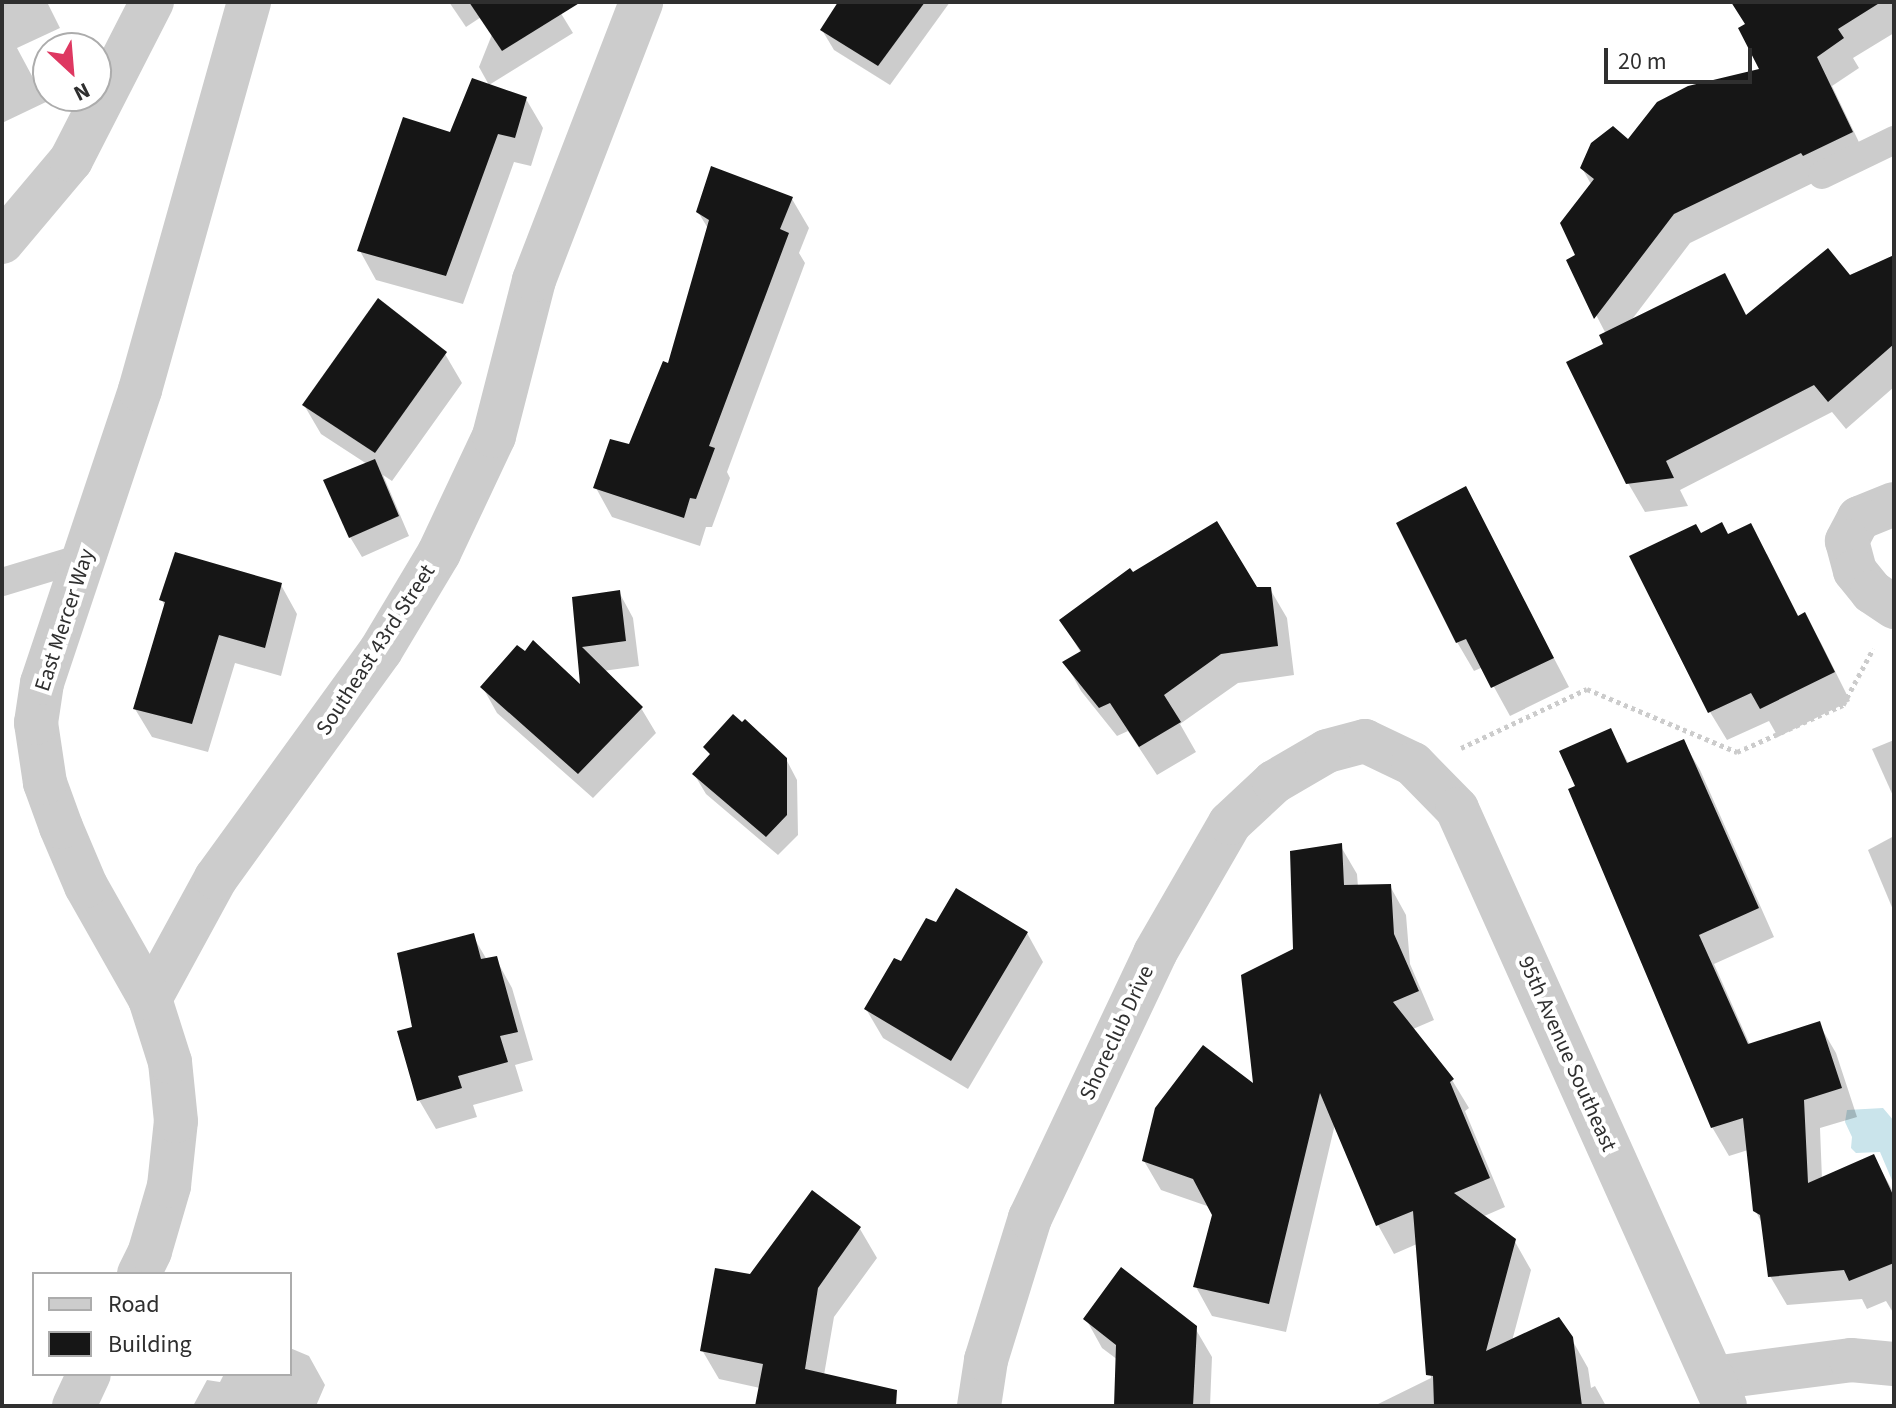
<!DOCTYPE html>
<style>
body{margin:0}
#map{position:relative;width:1896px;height:1408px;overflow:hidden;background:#fff;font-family:"Source Sans 3",sans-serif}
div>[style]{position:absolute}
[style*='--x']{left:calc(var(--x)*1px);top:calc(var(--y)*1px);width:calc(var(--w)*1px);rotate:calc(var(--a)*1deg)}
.water>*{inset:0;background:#cae4eb}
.shadow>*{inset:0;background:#0003}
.building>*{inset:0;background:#161616}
.path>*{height:5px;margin-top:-2.5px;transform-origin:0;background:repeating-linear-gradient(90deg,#ccc 0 4px,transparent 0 8px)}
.service>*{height:28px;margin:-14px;padding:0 14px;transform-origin:14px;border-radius:14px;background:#ccc}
.minor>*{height:44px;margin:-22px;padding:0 22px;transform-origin:22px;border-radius:22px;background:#ccc}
.tertiary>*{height:44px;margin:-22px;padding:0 22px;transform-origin:22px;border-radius:22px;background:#ccc}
span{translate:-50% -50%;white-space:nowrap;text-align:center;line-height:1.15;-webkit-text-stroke:8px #fff;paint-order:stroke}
.street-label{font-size:22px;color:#2f2f2f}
.frame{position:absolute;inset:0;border:4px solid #2f2f2f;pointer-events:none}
.legend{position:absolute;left:32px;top:1272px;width:260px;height:104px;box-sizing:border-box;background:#fff;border:2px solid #acacac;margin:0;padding:10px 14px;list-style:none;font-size:24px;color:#2f2f2f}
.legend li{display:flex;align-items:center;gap:16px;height:40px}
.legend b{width:40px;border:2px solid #acacac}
.north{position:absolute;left:32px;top:32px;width:80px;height:80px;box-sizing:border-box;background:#fff;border:2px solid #acacac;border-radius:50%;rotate:154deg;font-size:22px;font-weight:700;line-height:32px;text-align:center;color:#2f2f2f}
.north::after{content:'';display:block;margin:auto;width:28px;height:36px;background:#de3861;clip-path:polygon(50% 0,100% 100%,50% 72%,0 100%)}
.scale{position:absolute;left:1604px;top:48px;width:148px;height:36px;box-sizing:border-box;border:4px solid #2f2f2f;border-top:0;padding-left:10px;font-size:24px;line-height:28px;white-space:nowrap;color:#2f2f2f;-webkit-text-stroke:6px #fff;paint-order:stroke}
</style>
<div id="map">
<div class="water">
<i style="clip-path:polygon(1883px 1108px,1894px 1121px,1894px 1185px,1880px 1152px,1856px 1153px,1851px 1148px,1852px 1137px,1845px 1122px,1847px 1110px)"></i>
</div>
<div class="shadow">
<i style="clip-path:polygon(2px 2px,47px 2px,60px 28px,17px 48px,46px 102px,2px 123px)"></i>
<i style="clip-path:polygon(449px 2px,504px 2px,466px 27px)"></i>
<i style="clip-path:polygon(505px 2px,554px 2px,573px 33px,489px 85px,479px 67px)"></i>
<i style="clip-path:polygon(840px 2px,950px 2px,890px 85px,834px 50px,822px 30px)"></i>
<i style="clip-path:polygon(1733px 2px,1894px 2px,1894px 33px,1853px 58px,1859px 68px,1832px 86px,1868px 161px,1819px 180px,1690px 243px,1630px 322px,1747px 317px,1894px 257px,1894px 387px,1846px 429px,1832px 412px,1680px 490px,1688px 506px,1645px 512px,1628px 483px,1606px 334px,1568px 261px,1578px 256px,1592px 186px,1582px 168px,1762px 71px,1747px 25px)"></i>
<i style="clip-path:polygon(526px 99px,543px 128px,531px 166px,514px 162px,463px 304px,376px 280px,360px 251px,451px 135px)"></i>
<i style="clip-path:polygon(792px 199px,809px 228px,799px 253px,805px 263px,727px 472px,730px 478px,712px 527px,706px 527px,700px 546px,612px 517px,596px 488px,630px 447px,669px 365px,709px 230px,698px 212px)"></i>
<i style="clip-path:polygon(445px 354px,462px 383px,392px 481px,383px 475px,409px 536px,362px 557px,350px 537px,367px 464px,321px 434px,304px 405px)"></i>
<i style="clip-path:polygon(1465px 488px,1569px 687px,1510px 716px,1483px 667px,1474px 671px,1457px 642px)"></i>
<i style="clip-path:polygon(1700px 535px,1767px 554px,1799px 618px,1805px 615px,1821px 643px,1850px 701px,1778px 737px,1769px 721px,1727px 740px,1710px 712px)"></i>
<i style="clip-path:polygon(1132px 575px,1270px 589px,1287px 618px,1294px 675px,1238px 683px,1180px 724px,1196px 752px,1157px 775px,1128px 731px,1117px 736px,1081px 691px,1065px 662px,1081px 653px,1062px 621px)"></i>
<i style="clip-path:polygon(281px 585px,297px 614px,281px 676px,235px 663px,208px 752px,152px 737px,135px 709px,165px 607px,162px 600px)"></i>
<i style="clip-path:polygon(619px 592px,633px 618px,639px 666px,603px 671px,641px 708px,656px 733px,593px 798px,497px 713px,483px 688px,582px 689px,575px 598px)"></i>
<i style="clip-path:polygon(1610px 730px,1629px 764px,1683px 741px,1700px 770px,1774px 937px,1714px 964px,1750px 1045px,1819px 1024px,1836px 1053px,1857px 1117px,1820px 1128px,1822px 1179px,1874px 1157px,1890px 1186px,1894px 1194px,1894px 1314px,1886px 1301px,1867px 1309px,1862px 1299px,1787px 1305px,1770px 1276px,1763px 1225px,1755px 1210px,1748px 1150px,1729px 1156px,1712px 1127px,1578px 787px)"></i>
<i style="clip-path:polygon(1894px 740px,1894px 798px,1872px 749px)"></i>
<i style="clip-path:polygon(706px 748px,786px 759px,797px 780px,798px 835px,778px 855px,706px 794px,694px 774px,711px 756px)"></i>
<i style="clip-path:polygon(1894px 836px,1894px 912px,1868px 850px)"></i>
<i style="clip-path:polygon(1340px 845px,1357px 874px,1358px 887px,1390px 886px,1406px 915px,1410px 964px,1434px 1020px,1413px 1029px,1452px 1080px,1469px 1108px,1465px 1111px,1505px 1207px,1482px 1217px,1514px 1240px,1531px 1270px,1512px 1341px,1571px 1338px,1588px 1368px,1591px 1388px,1595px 1386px,1606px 1406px,1374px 1406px,1431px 1378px,1417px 1244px,1394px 1254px,1378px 1225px,1335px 1124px,1286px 1332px,1212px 1316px,1196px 1287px,1214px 1215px,1210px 1207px,1161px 1190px,1144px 1161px,1256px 1087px)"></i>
<i style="clip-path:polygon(937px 924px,1027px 933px,1043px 962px,968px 1089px,883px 1038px,866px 1009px)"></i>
<i style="clip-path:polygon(473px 936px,487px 960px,496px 959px,512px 988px,533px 1060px,515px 1065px,523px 1091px,473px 1105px,477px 1117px,436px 1129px,419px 1100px,415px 1028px)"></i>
<i style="clip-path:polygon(860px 1229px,877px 1258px,834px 1317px,824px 1375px,864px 1406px,757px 1406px,760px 1388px,719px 1379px,702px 1350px,751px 1276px)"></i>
<i style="clip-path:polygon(1086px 1319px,1195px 1328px,1212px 1357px,1210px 1406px,1116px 1406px,1118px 1360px,1102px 1348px)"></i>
<i style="clip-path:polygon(290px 1348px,309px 1356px,325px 1385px,316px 1406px,193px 1406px,207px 1380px,220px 1382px,224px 1374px,290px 1374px)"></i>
</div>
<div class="building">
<i style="clip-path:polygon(469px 2px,581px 2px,502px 51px)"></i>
<i style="clip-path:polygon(838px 2px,925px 2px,878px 66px,820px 30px)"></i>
<i style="clip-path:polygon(1731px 2px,1881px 2px,1838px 29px,1844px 38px,1817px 57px,1853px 132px,1803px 156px,1801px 153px,1674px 214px,1594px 319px,1566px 260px,1575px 255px,1560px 223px,1594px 179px,1580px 168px,1591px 143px,1613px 126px,1628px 139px,1657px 102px,1688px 86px,1759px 69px,1738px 28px,1745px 24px)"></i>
<i style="clip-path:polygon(472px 78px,527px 97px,515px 138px,498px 134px,446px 276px,357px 251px,403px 117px,450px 132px)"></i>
<i style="clip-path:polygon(711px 166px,793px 197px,780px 229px,789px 233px,709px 446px,715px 448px,696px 499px,690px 498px,684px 518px,593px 488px,610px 439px,629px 444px,663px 361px,668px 363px,709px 220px,696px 212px)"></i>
<i style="clip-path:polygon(1828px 248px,1850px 275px,1894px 255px,1894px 344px,1828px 402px,1814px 385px,1666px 461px,1674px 478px,1626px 484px,1566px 362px,1603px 344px,1599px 335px,1725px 273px,1746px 315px)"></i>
<i style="clip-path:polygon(378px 298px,447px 352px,375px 453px,302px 405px)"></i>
<i style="clip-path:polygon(375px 459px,399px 516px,349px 538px,323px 480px)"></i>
<i style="clip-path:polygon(1466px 486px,1554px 658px,1491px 688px,1466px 639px,1456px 643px,1396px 523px)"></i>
<i style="clip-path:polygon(1217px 521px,1257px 587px,1271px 587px,1278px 646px,1221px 654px,1164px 695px,1181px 722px,1139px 747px,1110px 703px,1099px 708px,1062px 662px,1081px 651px,1059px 620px,1130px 568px,1133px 572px)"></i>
<i style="clip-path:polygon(1722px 522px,1728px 534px,1751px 523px,1798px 616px,1805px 612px,1835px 672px,1760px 709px,1751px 693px,1708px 713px,1629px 556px,1696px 524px,1701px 533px)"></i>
<i style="clip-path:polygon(175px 552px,282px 583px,265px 648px,219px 635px,192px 724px,133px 709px,165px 602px,159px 600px)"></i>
<i style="clip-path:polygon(620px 590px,626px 641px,582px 647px,643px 707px,578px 774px,480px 687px,517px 645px,525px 651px,533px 640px,580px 684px,572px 597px)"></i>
<i style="clip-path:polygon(733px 714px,742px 722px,745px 719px,787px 758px,787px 815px,766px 837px,692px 774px,710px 754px,703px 747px)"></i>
<i style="clip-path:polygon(1611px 728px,1627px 763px,1684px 739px,1759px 908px,1699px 935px,1748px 1044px,1820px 1021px,1842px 1088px,1804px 1100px,1808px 1183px,1874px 1154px,1894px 1197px,1894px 1263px,1849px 1281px,1844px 1270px,1768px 1277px,1760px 1215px,1753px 1211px,1743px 1118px,1711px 1128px,1568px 789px,1575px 786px,1559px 751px)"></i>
<i style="clip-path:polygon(1342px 843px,1344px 885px,1391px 884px,1394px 934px,1419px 991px,1393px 1002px,1454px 1079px,1450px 1082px,1490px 1178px,1454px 1193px,1516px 1239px,1486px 1351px,1559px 1317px,1573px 1337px,1582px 1406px,1434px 1406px,1433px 1376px,1426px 1375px,1413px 1211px,1376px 1226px,1320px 1093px,1269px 1304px,1193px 1287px,1212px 1215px,1193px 1179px,1142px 1161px,1155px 1108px,1203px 1045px,1253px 1083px,1241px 975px,1293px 949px,1290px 851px)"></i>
<i style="clip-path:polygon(956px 888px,1028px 932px,951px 1061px,864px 1009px,894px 958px,901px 961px,926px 918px,936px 922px)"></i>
<i style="clip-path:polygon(474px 933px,481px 959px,497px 956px,518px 1032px,500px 1036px,508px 1062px,458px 1076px,462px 1088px,417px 1101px,397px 1031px,412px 1027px,397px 953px)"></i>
<i style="clip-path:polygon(812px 1190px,861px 1227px,818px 1288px,805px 1369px,897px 1390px,896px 1406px,755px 1406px,763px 1364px,700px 1351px,715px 1268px,750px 1274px)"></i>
<i style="clip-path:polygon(1121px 1267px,1197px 1326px,1193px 1406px,1114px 1406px,1116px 1345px,1083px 1319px)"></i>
</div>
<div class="path">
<i style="--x:1461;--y:748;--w:139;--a:-25.1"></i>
<i style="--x:1587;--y:689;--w:163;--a:22.8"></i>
<i style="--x:1737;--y:752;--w:116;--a:-23.9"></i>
<i style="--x:1843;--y:705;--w:64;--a:-61.8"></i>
</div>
<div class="service">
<i style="--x:1822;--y:175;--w:80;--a:-25.9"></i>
<i style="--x:2;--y:582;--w:87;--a:-16.8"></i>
</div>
<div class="minor">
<i style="--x:2;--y:242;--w:107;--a:-49.9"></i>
<i style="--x:71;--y:160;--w:178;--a:-62.9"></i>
<i style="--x:1894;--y:504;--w:38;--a:158"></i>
<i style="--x:1859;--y:518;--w:26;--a:118"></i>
<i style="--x:1847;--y:541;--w:31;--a:75"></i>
<i style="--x:1855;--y:571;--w:27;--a:51"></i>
<i style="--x:1872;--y:592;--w:27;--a:34"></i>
<i style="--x:150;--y:999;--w:138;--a:-61.4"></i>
<i style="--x:216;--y:878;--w:281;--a:-54.1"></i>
<i style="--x:381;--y:650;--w:113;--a:-59.1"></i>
<i style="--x:439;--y:553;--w:129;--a:-64.8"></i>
<i style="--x:494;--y:436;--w:161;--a:-75.6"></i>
<i style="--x:534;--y:280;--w:298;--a:-68.9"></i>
<i style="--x:1713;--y:1378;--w:139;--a:-7.4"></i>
<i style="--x:1851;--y:1360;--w:43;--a:5.3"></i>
<i style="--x:979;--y:1406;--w:47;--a:-81.3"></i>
<i style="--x:986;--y:1360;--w:149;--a:-72.8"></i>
<i style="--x:1030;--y:1218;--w:293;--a:-64.7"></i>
<i style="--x:1155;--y:953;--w:150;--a:-60"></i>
<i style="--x:1230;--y:823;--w:60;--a:-43"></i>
<i style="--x:1274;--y:782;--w:61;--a:-30.3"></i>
<i style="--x:1327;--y:751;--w:39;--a:-15"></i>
<i style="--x:1365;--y:741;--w:53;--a:25.6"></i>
<i style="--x:1413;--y:764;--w:63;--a:45.6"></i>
<i style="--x:1457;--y:809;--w:654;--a:65.82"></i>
</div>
<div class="tertiary">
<i style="--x:139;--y:1274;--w:25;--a:-64"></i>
<i style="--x:150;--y:1251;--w:68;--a:-73.7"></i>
<i style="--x:169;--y:1186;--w:65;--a:-83.9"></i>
<i style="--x:176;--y:1121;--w:59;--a:-95.8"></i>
<i style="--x:170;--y:1062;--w:66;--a:-107.6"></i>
<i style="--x:150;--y:999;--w:130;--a:-119.5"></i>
<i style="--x:86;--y:886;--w:64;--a:-113"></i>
<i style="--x:61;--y:827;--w:47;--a:-110"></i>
<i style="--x:45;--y:783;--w:61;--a:-98.5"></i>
<i style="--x:36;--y:723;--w:40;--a:-81.5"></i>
<i style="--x:42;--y:683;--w:309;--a:-71.5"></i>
<i style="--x:140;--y:390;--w:403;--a:-74.3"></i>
<i style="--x:74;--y:1406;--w:35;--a:-65"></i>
</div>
<div class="street-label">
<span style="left:65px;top:620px;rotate:-72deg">East Mercer Way</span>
<span style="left:376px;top:650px;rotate:-57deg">Southeast 43rd Street</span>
<span style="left:1117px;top:1033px;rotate:-65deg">Shoreclub Drive</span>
<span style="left:1567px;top:1054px;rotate:66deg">95th Avenue Southeast</span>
</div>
<div class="frame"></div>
<ul class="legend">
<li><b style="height:10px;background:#ccc"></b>Road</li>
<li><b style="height:22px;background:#161616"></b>Building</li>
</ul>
<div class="north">N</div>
<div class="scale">20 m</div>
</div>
